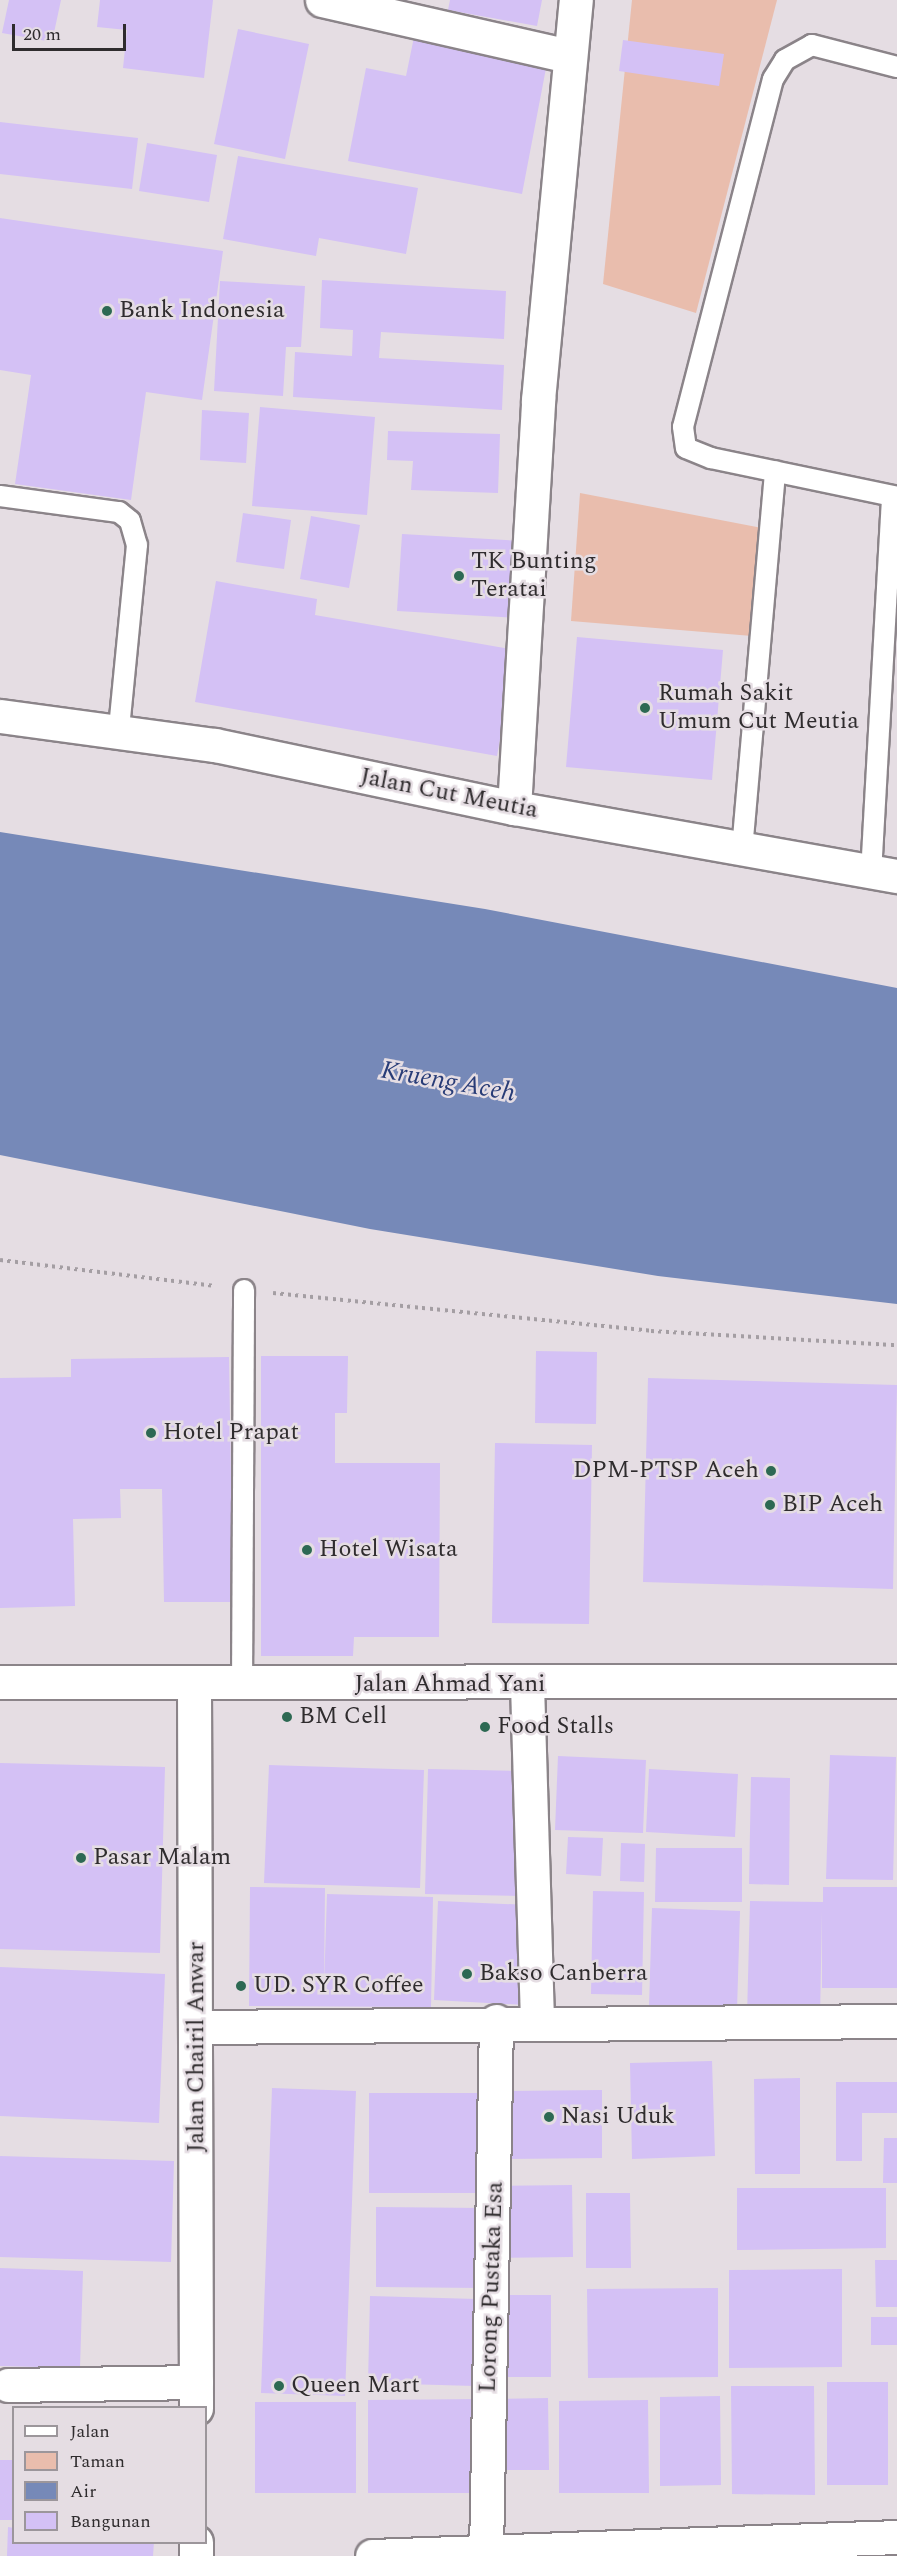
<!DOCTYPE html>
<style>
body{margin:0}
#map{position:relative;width:897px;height:2556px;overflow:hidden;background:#e5dde3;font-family:Spectral,serif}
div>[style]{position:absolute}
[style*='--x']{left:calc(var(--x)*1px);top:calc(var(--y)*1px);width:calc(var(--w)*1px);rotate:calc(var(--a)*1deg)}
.green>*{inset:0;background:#e9bdad}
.water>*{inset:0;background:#7689b8}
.building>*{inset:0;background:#d4c1f5}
.path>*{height:4px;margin-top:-2px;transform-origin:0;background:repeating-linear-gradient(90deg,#a49ea3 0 3px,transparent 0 7.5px)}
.roads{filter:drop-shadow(2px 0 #8b8489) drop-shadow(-2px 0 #8b8489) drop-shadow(0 2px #8b8489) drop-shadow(0 -2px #8b8489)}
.service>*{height:20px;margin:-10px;padding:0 10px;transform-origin:10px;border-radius:10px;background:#fff}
.minor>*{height:33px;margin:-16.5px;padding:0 16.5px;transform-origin:16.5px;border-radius:16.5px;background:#fff}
.secondary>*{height:33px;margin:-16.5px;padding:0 16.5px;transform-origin:16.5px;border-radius:16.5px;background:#fff}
.dots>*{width:16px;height:16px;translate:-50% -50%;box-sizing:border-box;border:3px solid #e5dde3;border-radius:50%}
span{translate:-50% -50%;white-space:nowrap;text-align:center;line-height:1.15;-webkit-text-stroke:5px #e5dde3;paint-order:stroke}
.poi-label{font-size:24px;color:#2f2c2e}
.left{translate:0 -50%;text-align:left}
.right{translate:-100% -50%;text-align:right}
.street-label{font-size:24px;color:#2f2c2e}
.water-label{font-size:26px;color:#283c77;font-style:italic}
.legend{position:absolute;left:12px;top:2406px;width:195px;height:138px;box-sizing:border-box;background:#e5dde3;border:2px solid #9c969b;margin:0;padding:8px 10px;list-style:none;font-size:18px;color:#2f2c2e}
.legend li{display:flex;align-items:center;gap:12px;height:30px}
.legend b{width:30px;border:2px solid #9c969b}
.scale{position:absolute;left:12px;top:24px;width:114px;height:27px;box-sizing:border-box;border:3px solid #2f2c2e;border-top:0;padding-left:8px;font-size:18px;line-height:21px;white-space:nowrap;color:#2f2c2e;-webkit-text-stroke:4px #e5dde3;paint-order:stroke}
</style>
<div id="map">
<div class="green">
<i style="clip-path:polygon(632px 0,777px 0,696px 313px,603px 284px)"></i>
<i style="clip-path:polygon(580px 493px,762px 528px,752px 636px,571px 621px)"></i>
</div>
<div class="water">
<i style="clip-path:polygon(0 832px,485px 909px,897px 988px,897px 1304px,658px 1276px,370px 1229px,0 1155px)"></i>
</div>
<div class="building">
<i style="clip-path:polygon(9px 0,61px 0,52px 42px,2px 33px)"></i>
<i style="clip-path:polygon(100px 0,213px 0,204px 78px,123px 68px,127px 30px,97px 27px)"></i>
<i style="clip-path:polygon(450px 0,542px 0,537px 26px,448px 10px)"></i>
<i style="clip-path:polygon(238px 29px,309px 44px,285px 159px,214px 144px)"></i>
<i style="clip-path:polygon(414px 37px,547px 63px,522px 194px,348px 161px,366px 68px,406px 76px)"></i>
<i style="clip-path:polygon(623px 40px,724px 54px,719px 86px,619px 71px)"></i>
<i style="clip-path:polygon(0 122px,138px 138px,132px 189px,0 174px)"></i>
<i style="clip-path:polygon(147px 143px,217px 155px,209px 202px,139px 191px)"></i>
<i style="clip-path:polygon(238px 156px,418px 188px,406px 254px,319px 238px,316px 256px,223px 239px)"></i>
<i style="clip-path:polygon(0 218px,223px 251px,202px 400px,146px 392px,131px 500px,15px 484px,31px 375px,0 370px)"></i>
<i style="clip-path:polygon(322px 280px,506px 291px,504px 339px,381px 332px,379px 358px,504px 365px,502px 410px,293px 397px,295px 352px,352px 356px,353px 330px,320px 328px)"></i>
<i style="clip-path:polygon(220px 281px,305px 286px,301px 347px,286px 347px,283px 396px,214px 391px)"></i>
<i style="clip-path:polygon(260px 407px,375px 417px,367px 515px,252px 506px)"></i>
<i style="clip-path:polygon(202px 410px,249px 413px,246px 463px,200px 460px)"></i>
<i style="clip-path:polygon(388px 431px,500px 434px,498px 493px,411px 490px,413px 461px,387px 460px)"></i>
<i style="clip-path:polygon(243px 513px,291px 520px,284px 569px,236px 562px)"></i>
<i style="clip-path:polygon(311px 516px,360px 525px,349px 588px,300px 579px)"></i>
<i style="clip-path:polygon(402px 534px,521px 541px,517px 618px,397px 611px)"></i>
<i style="clip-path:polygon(216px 581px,317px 599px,315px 615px,516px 650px,497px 756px,195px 702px)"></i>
<i style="clip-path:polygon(577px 637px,723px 650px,712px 780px,566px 767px)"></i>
<i style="clip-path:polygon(536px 1351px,597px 1352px,596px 1424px,535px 1423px)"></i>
<i style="clip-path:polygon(261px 1356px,348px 1356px,347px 1413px,335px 1413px,335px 1463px,440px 1463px,439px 1637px,354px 1637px,353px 1656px,261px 1656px)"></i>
<i style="clip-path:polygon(229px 1357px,233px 1602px,164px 1602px,162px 1489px,120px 1489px,121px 1518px,73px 1519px,75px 1606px,0 1608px,0 1378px,71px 1377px,71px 1359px)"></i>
<i style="clip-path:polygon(648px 1378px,897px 1385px,893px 1589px,643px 1582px)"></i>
<i style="clip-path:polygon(495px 1443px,592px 1445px,589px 1624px,492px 1623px)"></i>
<i style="clip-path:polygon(830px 1755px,896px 1757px,893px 1880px,826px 1879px)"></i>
<i style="clip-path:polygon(558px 1756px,646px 1760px,643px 1833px,555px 1830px)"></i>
<i style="clip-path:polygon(0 1763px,165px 1767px,160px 1953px,0 1949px)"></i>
<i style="clip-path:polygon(269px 1765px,424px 1770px,420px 1888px,264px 1883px)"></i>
<i style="clip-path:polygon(428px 1769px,526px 1771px,523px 1896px,425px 1894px)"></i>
<i style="clip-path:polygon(649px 1769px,738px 1774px,735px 1837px,646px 1832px)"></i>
<i style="clip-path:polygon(751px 1777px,790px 1778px,789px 1885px,749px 1884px)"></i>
<i style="clip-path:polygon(568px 1837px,603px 1838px,601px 1876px,566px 1874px)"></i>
<i style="clip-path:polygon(621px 1843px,645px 1844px,644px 1882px,620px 1881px)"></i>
<i style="clip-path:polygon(656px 1848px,742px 1848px,742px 1902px,655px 1902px)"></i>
<i style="clip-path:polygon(250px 1887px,325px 1888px,324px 1988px,327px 1894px,433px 1897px,431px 2007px,249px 2006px)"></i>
<i style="clip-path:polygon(823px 1887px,897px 1887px,897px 1988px,822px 1988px,822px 1911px,820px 2018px,747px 2016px,750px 1901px,823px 1902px)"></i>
<i style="clip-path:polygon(593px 1891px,644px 1892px,642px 1995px,591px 1994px)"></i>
<i style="clip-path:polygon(438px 1901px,530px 1905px,526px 2005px,434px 2000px)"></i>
<i style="clip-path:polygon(652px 1908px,740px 1911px,737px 2010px,649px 2007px)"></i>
<i style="clip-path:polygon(0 1967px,165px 1974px,159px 2123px,0 2116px)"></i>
<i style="clip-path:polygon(712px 2061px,715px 2156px,632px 2159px,630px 2063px)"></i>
<i style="clip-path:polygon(800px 2078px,800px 2174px,755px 2174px,754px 2079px)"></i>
<i style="clip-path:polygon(836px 2082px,897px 2082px,897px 2113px,862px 2113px,862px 2161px,836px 2161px)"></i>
<i style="clip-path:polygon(272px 2088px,356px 2091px,345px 2396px,261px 2393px)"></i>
<i style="clip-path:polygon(602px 2090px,602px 2158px,506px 2159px,506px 2091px)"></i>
<i style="clip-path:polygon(369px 2093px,486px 2093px,486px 2193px,369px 2193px)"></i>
<i style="clip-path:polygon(884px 2138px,897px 2138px,897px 2183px,883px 2183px)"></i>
<i style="clip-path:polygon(0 2156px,174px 2161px,171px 2262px,0 2257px)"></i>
<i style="clip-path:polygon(572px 2185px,573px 2257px,498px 2258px,498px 2186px)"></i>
<i style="clip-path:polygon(737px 2188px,886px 2188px,886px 2248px,737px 2250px)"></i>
<i style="clip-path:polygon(586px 2193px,630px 2193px,631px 2268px,586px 2268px)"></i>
<i style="clip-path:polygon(376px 2207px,483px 2208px,482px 2288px,376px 2287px)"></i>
<i style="clip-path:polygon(875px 2260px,897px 2260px,897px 2307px,876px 2307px)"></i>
<i style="clip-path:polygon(0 2268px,83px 2271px,80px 2368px,0 2366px)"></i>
<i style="clip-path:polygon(842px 2269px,842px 2367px,729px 2368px,729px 2270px)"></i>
<i style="clip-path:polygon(718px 2288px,718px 2377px,588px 2378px,587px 2289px)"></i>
<i style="clip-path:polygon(497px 2295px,551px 2295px,551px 2377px,498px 2377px)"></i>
<i style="clip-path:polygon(370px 2296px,477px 2299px,475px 2386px,368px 2383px)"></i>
<i style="clip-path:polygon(871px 2317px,897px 2317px,897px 2345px,871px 2345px)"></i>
<i style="clip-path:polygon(827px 2382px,888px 2382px,888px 2485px,827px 2485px)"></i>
<i style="clip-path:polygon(731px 2386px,814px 2386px,815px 2495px,732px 2494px)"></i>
<i style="clip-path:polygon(720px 2396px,721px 2485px,660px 2486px,660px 2397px)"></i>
<i style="clip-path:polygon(548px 2398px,549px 2470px,492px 2470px,492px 2399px)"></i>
<i style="clip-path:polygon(481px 2399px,482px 2493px,368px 2493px,368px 2400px)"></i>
<i style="clip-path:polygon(648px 2400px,649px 2493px,559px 2493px,559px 2401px)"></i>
<i style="clip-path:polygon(255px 2402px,356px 2402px,356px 2493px,255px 2493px)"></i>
<i style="clip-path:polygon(0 2460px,14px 2460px,14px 2520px,0 2520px)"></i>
<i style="clip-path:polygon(8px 2527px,14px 2528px,14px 2542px,154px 2542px,153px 2556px,7px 2556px)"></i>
</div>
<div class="path">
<i style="--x:0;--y:1260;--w:217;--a:6.9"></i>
<i style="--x:273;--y:1293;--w:380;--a:5.7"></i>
<i style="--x:651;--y:1331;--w:246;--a:3.3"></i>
</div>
<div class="roads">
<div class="service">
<i style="--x:897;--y:67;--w:88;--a:-165.5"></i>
<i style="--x:812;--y:45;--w:31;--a:151"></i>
<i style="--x:785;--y:60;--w:22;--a:122"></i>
<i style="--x:773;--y:79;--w:359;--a:104.5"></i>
<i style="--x:683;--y:427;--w:21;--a:82"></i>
<i style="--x:686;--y:448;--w:27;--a:22"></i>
<i style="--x:711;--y:458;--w:190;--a:11.8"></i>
<i style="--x:0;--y:496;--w:120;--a:7.7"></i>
<i style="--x:119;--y:512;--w:14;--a:39"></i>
<i style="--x:130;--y:521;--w:25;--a:74"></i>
<i style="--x:137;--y:545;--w:184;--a:95.6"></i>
<i style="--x:742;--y:850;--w:380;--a:-85"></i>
<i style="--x:871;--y:874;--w:378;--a:-86.8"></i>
<i style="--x:242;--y:1685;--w:395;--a:-89.7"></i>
</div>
<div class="minor">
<i style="--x:322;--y:0;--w:253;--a:12.8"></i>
<i style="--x:0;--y:716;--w:217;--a:7.7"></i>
<i style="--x:215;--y:745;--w:306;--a:11.9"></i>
<i style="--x:514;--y:808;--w:389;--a:10.1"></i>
<i style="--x:514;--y:808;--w:409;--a:-86.6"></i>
<i style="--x:538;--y:400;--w:402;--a:-84.6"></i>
<i style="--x:527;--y:1684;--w:336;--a:88.3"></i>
<i style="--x:194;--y:1686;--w:722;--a:89.84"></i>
<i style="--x:199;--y:2027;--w:698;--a:-0.49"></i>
<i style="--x:8;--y:2385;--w:188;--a:-0.9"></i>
<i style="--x:196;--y:2542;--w:14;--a:90"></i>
<i style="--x:486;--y:2552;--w:531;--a:-88.92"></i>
<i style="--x:372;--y:2556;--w:525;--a:-2.07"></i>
</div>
<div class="secondary">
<i style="--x:0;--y:1682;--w:897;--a:-0.06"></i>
</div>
</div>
<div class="dots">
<i style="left:107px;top:311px;background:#2d6953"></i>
<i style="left:459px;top:576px;background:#2d6953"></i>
<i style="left:645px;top:708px;background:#2d6953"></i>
<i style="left:151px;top:1433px;background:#2d6953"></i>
<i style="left:771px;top:1471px;background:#2d6953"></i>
<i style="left:770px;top:1505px;background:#2d6953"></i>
<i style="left:307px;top:1550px;background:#2d6953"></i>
<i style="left:287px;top:1717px;background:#2d6953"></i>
<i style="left:485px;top:1727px;background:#2d6953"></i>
<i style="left:81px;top:1858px;background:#2d6953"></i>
<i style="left:467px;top:1974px;background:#2d6953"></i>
<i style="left:241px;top:1986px;background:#2d6953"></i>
<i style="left:549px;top:2117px;background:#2d6953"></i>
<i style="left:279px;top:2386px;background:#2d6953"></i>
</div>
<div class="poi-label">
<span class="left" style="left:119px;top:311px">Bank Indonesia</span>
<span class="left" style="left:471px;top:576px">TK Bunting<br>Teratai</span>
<span class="left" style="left:658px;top:708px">Rumah Sakit<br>Umum Cut Meutia</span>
<span class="left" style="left:163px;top:1433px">Hotel Prapat</span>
<span class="right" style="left:759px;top:1471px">DPM-PTSP Aceh</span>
<span class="left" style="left:782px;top:1505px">BIP Aceh</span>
<span class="left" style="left:319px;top:1550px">Hotel Wisata</span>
<span class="left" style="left:299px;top:1717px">BM Cell</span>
<span class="left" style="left:497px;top:1727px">Food Stalls</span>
<span class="left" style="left:93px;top:1858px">Pasar Malam</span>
<span class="left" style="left:479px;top:1974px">Bakso Canberra</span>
<span class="left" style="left:253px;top:1986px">UD. SYR Coffee</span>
<span class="left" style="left:561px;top:2117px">Nasi Uduk</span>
<span class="left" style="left:291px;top:2386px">Queen Mart</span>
</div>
<div class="street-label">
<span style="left:449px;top:794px;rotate:11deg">Jalan Cut Meutia</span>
<span style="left:450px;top:1685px">Jalan Ahmad Yani</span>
<span style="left:197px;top:2047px;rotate:-90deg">Jalan Chairil Anwar</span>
<span style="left:492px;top:2287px;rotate:-88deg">Lorong Pustaka Esa</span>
</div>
<div class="water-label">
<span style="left:448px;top:1082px;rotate:10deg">Krueng Aceh</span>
</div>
<ul class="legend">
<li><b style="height:8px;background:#fff"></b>Jalan</li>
<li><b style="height:16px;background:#e9bdad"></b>Taman</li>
<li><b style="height:16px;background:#7689b8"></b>Air</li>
<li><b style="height:16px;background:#d4c1f5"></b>Bangunan</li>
</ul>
<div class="scale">20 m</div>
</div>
